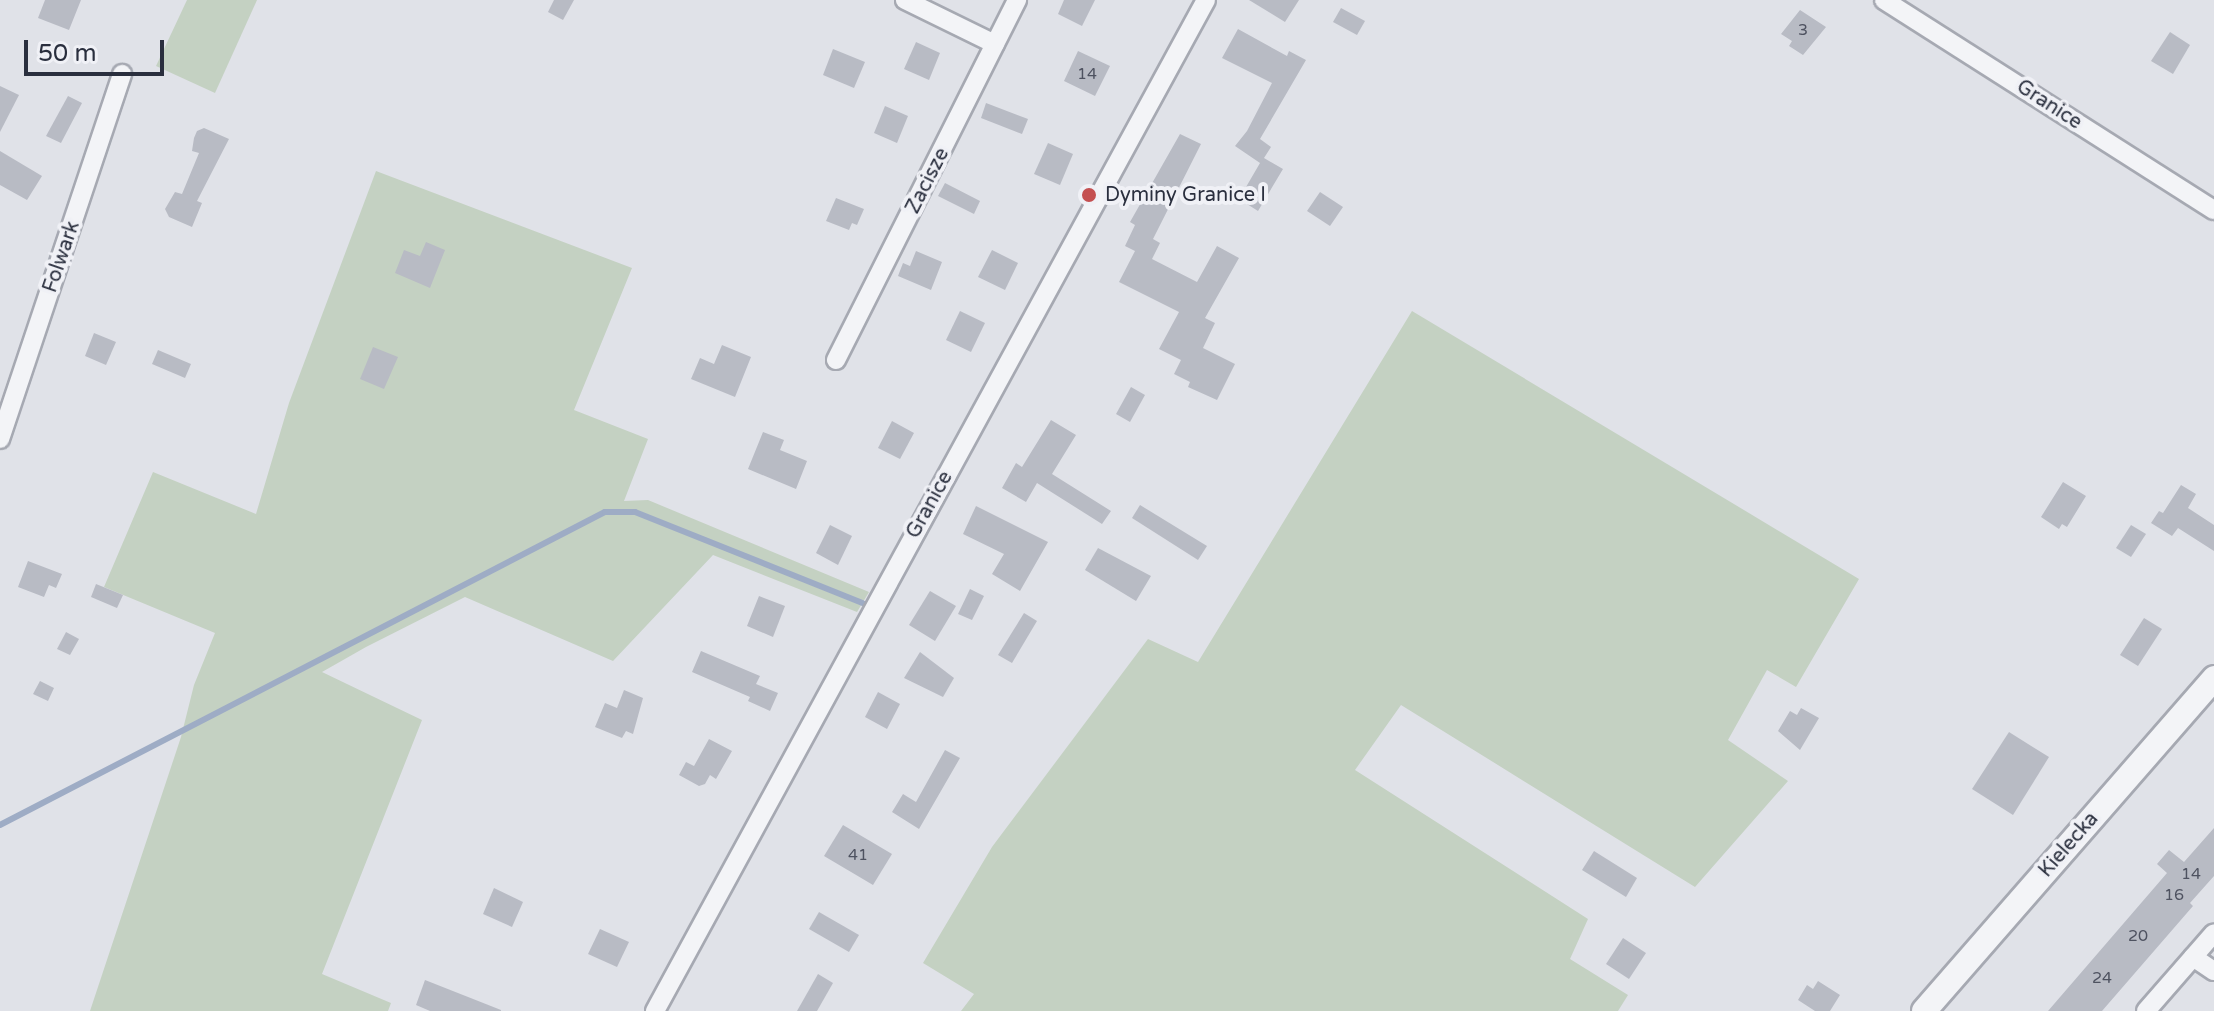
<!DOCTYPE html>
<style>
body{margin:0}
#map{position:relative;width:2214px;height:1011px;overflow:hidden;background:#e0e2e8;font-family:"Varela Round",sans-serif}
div>[style]{position:absolute}
[style*='--x']{left:calc(var(--x)*1px);top:calc(var(--y)*1px);width:calc(var(--w)*1px);rotate:calc(var(--a)*1deg)}
.green>*{inset:0;background:#c4d1c2}
.stream>*{height:6px;margin:-3px;padding:0 3px;transform-origin:3px;border-radius:3px;background:#9eacc5}
.building>*{inset:0;background:#b8bbc4}
.roads{filter:drop-shadow(2px 0 #a6a9b2) drop-shadow(-2px 0 #a6a9b2) drop-shadow(0 2px #a6a9b2) drop-shadow(0 -2px #a6a9b2)}
.minor>*{height:18px;margin:-9px;padding:0 9px;transform-origin:9px;border-radius:9px;background:#f3f4f7}
.tertiary>*{height:24px;margin:-12px;padding:0 12px;transform-origin:12px;border-radius:12px;background:#f3f4f7}
.dots>*{width:22px;height:22px;translate:-50% -50%;box-sizing:border-box;border:4px solid #f0f1f6;border-radius:50%}
span{translate:-50% -50%;white-space:nowrap;text-align:center;line-height:1.15;-webkit-text-stroke:8px #f0f1f6;paint-order:stroke}
.number-label{font-size:16px;color:#4e5260}
.number-label span{-webkit-text-stroke-width:0}
.street-label{font-size:20px;color:#2a2f3e}
.poi-label{font-size:20px;color:#2a2f3e}
.left{translate:0 -50%;text-align:left}
.scale{position:absolute;left:24px;top:40px;width:140px;height:36px;box-sizing:border-box;border:4px solid #2a2f3e;border-top:0;padding-left:10px;font-size:24px;line-height:28px;white-space:nowrap;color:#2a2f3e;-webkit-text-stroke:6px #f0f1f6;paint-order:stroke}
</style>
<div id="map">
<div class="green">
<i style="clip-path:polygon(187px 0,257px 0,215px 93px,156px 66px)"></i>
<i style="clip-path:polygon(376px 171px,632px 268px,574px 410px,648px 439px,624px 501px,648px 500px,869px 592px,857px 612px,713px 555px,613px 661px,465px 597px,366px 647px,322px 672px,422px 720px,322px 974px,391px 1003px,388px 1011px,90px 1011px,181px 737px,194px 685px,215px 633px,104px 587px,153px 472px,256px 514px,289px 403px)"></i>
<i style="clip-path:polygon(1412px 311px,1859px 579px,1796px 687px,1767px 670px,1728px 740px,1788px 781px,1695px 887px,1401px 705px,1355px 770px,1588px 919px,1570px 959px,1628px 995px,1618px 1011px,961px 1011px,974px 994px,923px 963px,992px 847px,1148px 639px,1198px 662px)"></i>
</div>
<div class="stream">
<i style="--x:0;--y:825;--w:681;--a:-27.36"></i>
<i style="--x:605;--y:512;--w:30;--a:0"></i>
<i style="--x:635;--y:512;--w:245;--a:21.8"></i>
</div>
<div class="building">
<i style="clip-path:polygon(45px 0,81px 0,69px 30px,38px 18px)"></i>
<i style="clip-path:polygon(554px 0,574px 0,563px 20px,548px 12px)"></i>
<i style="clip-path:polygon(1064px 0,1095px 0,1082px 26px,1058px 14px)"></i>
<i style="clip-path:polygon(1249px 0,1299px 0,1285px 22px)"></i>
<i style="clip-path:polygon(1341px 8px,1365px 21px,1357px 35px,1333px 22px)"></i>
<i style="clip-path:polygon(1800px 10px,1826px 27px,1803px 55px,1789px 46px,1792px 41px,1781px 34px)"></i>
<i style="clip-path:polygon(1238px 29px,1287px 56px,1289px 51px,1306px 60px,1260px 139px,1271px 147px,1264px 158px,1283px 169px,1258px 211px,1239px 199px,1260px 163px,1235px 146px,1247px 131px,1272px 83px,1222px 58px)"></i>
<i style="clip-path:polygon(2170px 32px,2190px 45px,2173px 74px,2151px 61px)"></i>
<i style="clip-path:polygon(916px 42px,940px 53px,929px 80px,904px 69px)"></i>
<i style="clip-path:polygon(833px 49px,865px 62px,854px 88px,823px 75px)"></i>
<i style="clip-path:polygon(1078px 51px,1110px 66px,1095px 96px,1064px 81px)"></i>
<i style="clip-path:polygon(0 86px,19px 95px,0 132px)"></i>
<i style="clip-path:polygon(68px 96px,82px 103px,61px 143px,46px 136px)"></i>
<i style="clip-path:polygon(986px 103px,1028px 119px,1022px 134px,981px 118px)"></i>
<i style="clip-path:polygon(885px 106px,908px 116px,897px 143px,874px 133px)"></i>
<i style="clip-path:polygon(204px 128px,229px 139px,197px 201px,202px 203px,192px 227px,169px 217px,165px 209px,175px 192px,182px 194px,199px 153px,192px 151px,194px 138px,197px 131px)"></i>
<i style="clip-path:polygon(1180px 134px,1201px 144px,1153px 239px,1160px 243px,1152px 259px,1197px 282px,1217px 246px,1239px 258px,1205px 318px,1215px 323px,1203px 348px,1235px 364px,1217px 400px,1188px 387px,1190px 382px,1174px 374px,1181px 360px,1159px 349px,1179px 312px,1119px 282px,1135px 251px,1125px 246px,1135px 225px,1130px 222px)"></i>
<i style="clip-path:polygon(1048px 143px,1073px 154px,1060px 185px,1034px 174px)"></i>
<i style="clip-path:polygon(0 151px,42px 176px,27px 200px,0 185px)"></i>
<i style="clip-path:polygon(945px 183px,980px 201px,974px 214px,938px 196px)"></i>
<i style="clip-path:polygon(1320px 192px,1343px 207px,1330px 226px,1307px 211px)"></i>
<i style="clip-path:polygon(836px 198px,864px 209px,857px 225px,852px 223px,849px 230px,826px 221px)"></i>
<i style="clip-path:polygon(426px 242px,445px 250px,430px 288px,395px 273px,404px 250px,420px 256px)"></i>
<i style="clip-path:polygon(992px 250px,1018px 263px,1005px 290px,978px 277px)"></i>
<i style="clip-path:polygon(916px 251px,942px 262px,931px 290px,898px 276px,903px 263px,910px 266px)"></i>
<i style="clip-path:polygon(960px 311px,985px 323px,971px 352px,946px 340px)"></i>
<i style="clip-path:polygon(94px 333px,116px 342px,106px 365px,85px 356px)"></i>
<i style="clip-path:polygon(722px 345px,751px 357px,735px 397px,691px 379px,700px 358px,714px 364px)"></i>
<i style="clip-path:polygon(373px 347px,398px 357px,384px 389px,360px 379px)"></i>
<i style="clip-path:polygon(158px 350px,191px 364px,185px 378px,152px 364px)"></i>
<i style="clip-path:polygon(1131px 387px,1145px 395px,1130px 422px,1116px 414px)"></i>
<i style="clip-path:polygon(1051px 420px,1076px 435px,1052px 474px,1111px 511px,1102px 524px,1037px 483px,1026px 502px,1002px 488px,1016px 463px,1022px 467px)"></i>
<i style="clip-path:polygon(892px 421px,914px 433px,900px 459px,878px 448px)"></i>
<i style="clip-path:polygon(763px 432px,784px 440px,780px 450px,807px 461px,796px 489px,748px 469px)"></i>
<i style="clip-path:polygon(2063px 482px,2086px 496px,2067px 527px,2062px 524px,2059px 529px,2041px 517px)"></i>
<i style="clip-path:polygon(2181px 485px,2196px 494px,2188px 508px,2214px 525px,2214px 551px,2178px 528px,2172px 536px,2151px 523px,2159px 511px,2163px 513px)"></i>
<i style="clip-path:polygon(1140px 505px,1207px 546px,1198px 560px,1132px 518px)"></i>
<i style="clip-path:polygon(976px 506px,1048px 542px,1020px 591px,992px 574px,1004px 554px,963px 534px)"></i>
<i style="clip-path:polygon(830px 525px,852px 536px,838px 565px,816px 553px)"></i>
<i style="clip-path:polygon(2131px 525px,2146px 534px,2131px 557px,2116px 548px)"></i>
<i style="clip-path:polygon(1098px 548px,1151px 576px,1136px 601px,1085px 570px)"></i>
<i style="clip-path:polygon(28px 561px,62px 574px,56px 588px,49px 585px,44px 597px,18px 587px)"></i>
<i style="clip-path:polygon(96px 584px,123px 595px,117px 608px,91px 597px)"></i>
<i style="clip-path:polygon(970px 589px,984px 596px,972px 620px,958px 614px)"></i>
<i style="clip-path:polygon(930px 591px,956px 606px,935px 641px,909px 625px)"></i>
<i style="clip-path:polygon(759px 596px,785px 606px,773px 637px,747px 626px)"></i>
<i style="clip-path:polygon(1024px 613px,1037px 621px,1012px 663px,998px 655px)"></i>
<i style="clip-path:polygon(2144px 618px,2162px 629px,2138px 666px,2120px 655px)"></i>
<i style="clip-path:polygon(66px 632px,79px 639px,70px 655px,57px 649px)"></i>
<i style="clip-path:polygon(701px 651px,760px 676px,756px 684px,778px 693px,770px 711px,748px 701px,750px 697px,692px 672px)"></i>
<i style="clip-path:polygon(920px 652px,954px 678px,943px 697px,904px 678px)"></i>
<i style="clip-path:polygon(40px 681px,54px 688px,48px 701px,33px 694px)"></i>
<i style="clip-path:polygon(624px 690px,643px 698px,633px 734px,626px 731px,622px 738px,595px 727px,605px 703px,617px 708px)"></i>
<i style="clip-path:polygon(878px 692px,900px 704px,887px 729px,865px 717px)"></i>
<i style="clip-path:polygon(1801px 708px,1819px 718px,1800px 750px,1778px 731px,1790px 711px,1797px 715px)"></i>
<i style="clip-path:polygon(2009px 732px,2049px 757px,2013px 815px,1972px 789px)"></i>
<i style="clip-path:polygon(709px 739px,732px 751px,716px 779px,710px 775px,705px 784px,699px 786px,679px 775px,686px 762px,694px 766px)"></i>
<i style="clip-path:polygon(945px 750px,960px 758px,919px 829px,892px 812px,903px 794px,916px 802px)"></i>
<i style="clip-path:polygon(843px 825px,892px 854px,873px 885px,824px 856px)"></i>
<i style="clip-path:polygon(2214px 828px,2214px 876px,2190px 903px,2193px 906px,2102px 1011px,2048px 1011px,2167px 873px,2157px 864px,2169px 850px,2184px 862px)"></i>
<i style="clip-path:polygon(1594px 851px,1637px 878px,1626px 897px,1582px 870px)"></i>
<i style="clip-path:polygon(494px 888px,523px 902px,512px 927px,483px 914px)"></i>
<i style="clip-path:polygon(819px 912px,859px 935px,849px 952px,809px 929px)"></i>
<i style="clip-path:polygon(600px 929px,629px 942px,617px 967px,588px 954px)"></i>
<i style="clip-path:polygon(1623px 938px,1646px 953px,1629px 979px,1606px 964px)"></i>
<i style="clip-path:polygon(818px 974px,833px 983px,817px 1011px,797px 1011px)"></i>
<i style="clip-path:polygon(425px 980px,501px 1010px,501px 1011px,430px 1011px,416px 1005px)"></i>
<i style="clip-path:polygon(1818px 981px,1840px 995px,1830px 1011px,1815px 1011px,1798px 1000px,1807px 985px,1813px 989px)"></i>
</div>
<div class="roads">
<div class="minor">
<i style="--x:905;--y:0;--w:100;--a:26.1"></i>
<i style="--x:1884;--y:0;--w:391;--a:32.5"></i>
<i style="--x:836;--y:360;--w:403;--a:-63.3"></i>
<i style="--x:0;--y:439;--w:385;--a:-71.5"></i>
<i style="--x:2193;--y:957;--w:25;--a:34"></i>
<i style="--x:655;--y:1011;--w:1151;--a:-61.41"></i>
<i style="--x:2146;--y:1011;--w:103;--a:-48.9"></i>
</div>
<div class="tertiary">
<i style="--x:1924;--y:1011;--w:442;--a:-48.9"></i>
</div>
</div>
<div class="dots">
<i style="left:1089px;top:195px;background:#c44f50"></i>
</div>
<div class="number-label">
<span style="left:1803px;top:30px">3</span>
<span style="left:1087px;top:74px">14</span>
<span style="left:858px;top:855px">41</span>
<span style="left:2191px;top:874px">14</span>
<span style="left:2174px;top:895px">16</span>
<span style="left:2138px;top:936px">20</span>
<span style="left:2102px;top:978px">24</span>
</div>
<div class="street-label">
<span style="left:2049px;top:105px;rotate:33deg">Granice</span>
<span style="left:928px;top:181px;rotate:-63deg">Zacisze</span>
<span style="left:62px;top:257px;rotate:-71deg">Folwark</span>
<span style="left:930px;top:505px;rotate:-61deg">Granice</span>
<span style="left:2069px;top:845px;rotate:-49deg">Kielecka</span>
</div>
<div class="poi-label">
<span class="left" style="left:1105px;top:195px">Dyminy Granice I</span>
</div>
<div class="scale">50 m</div>
</div>
